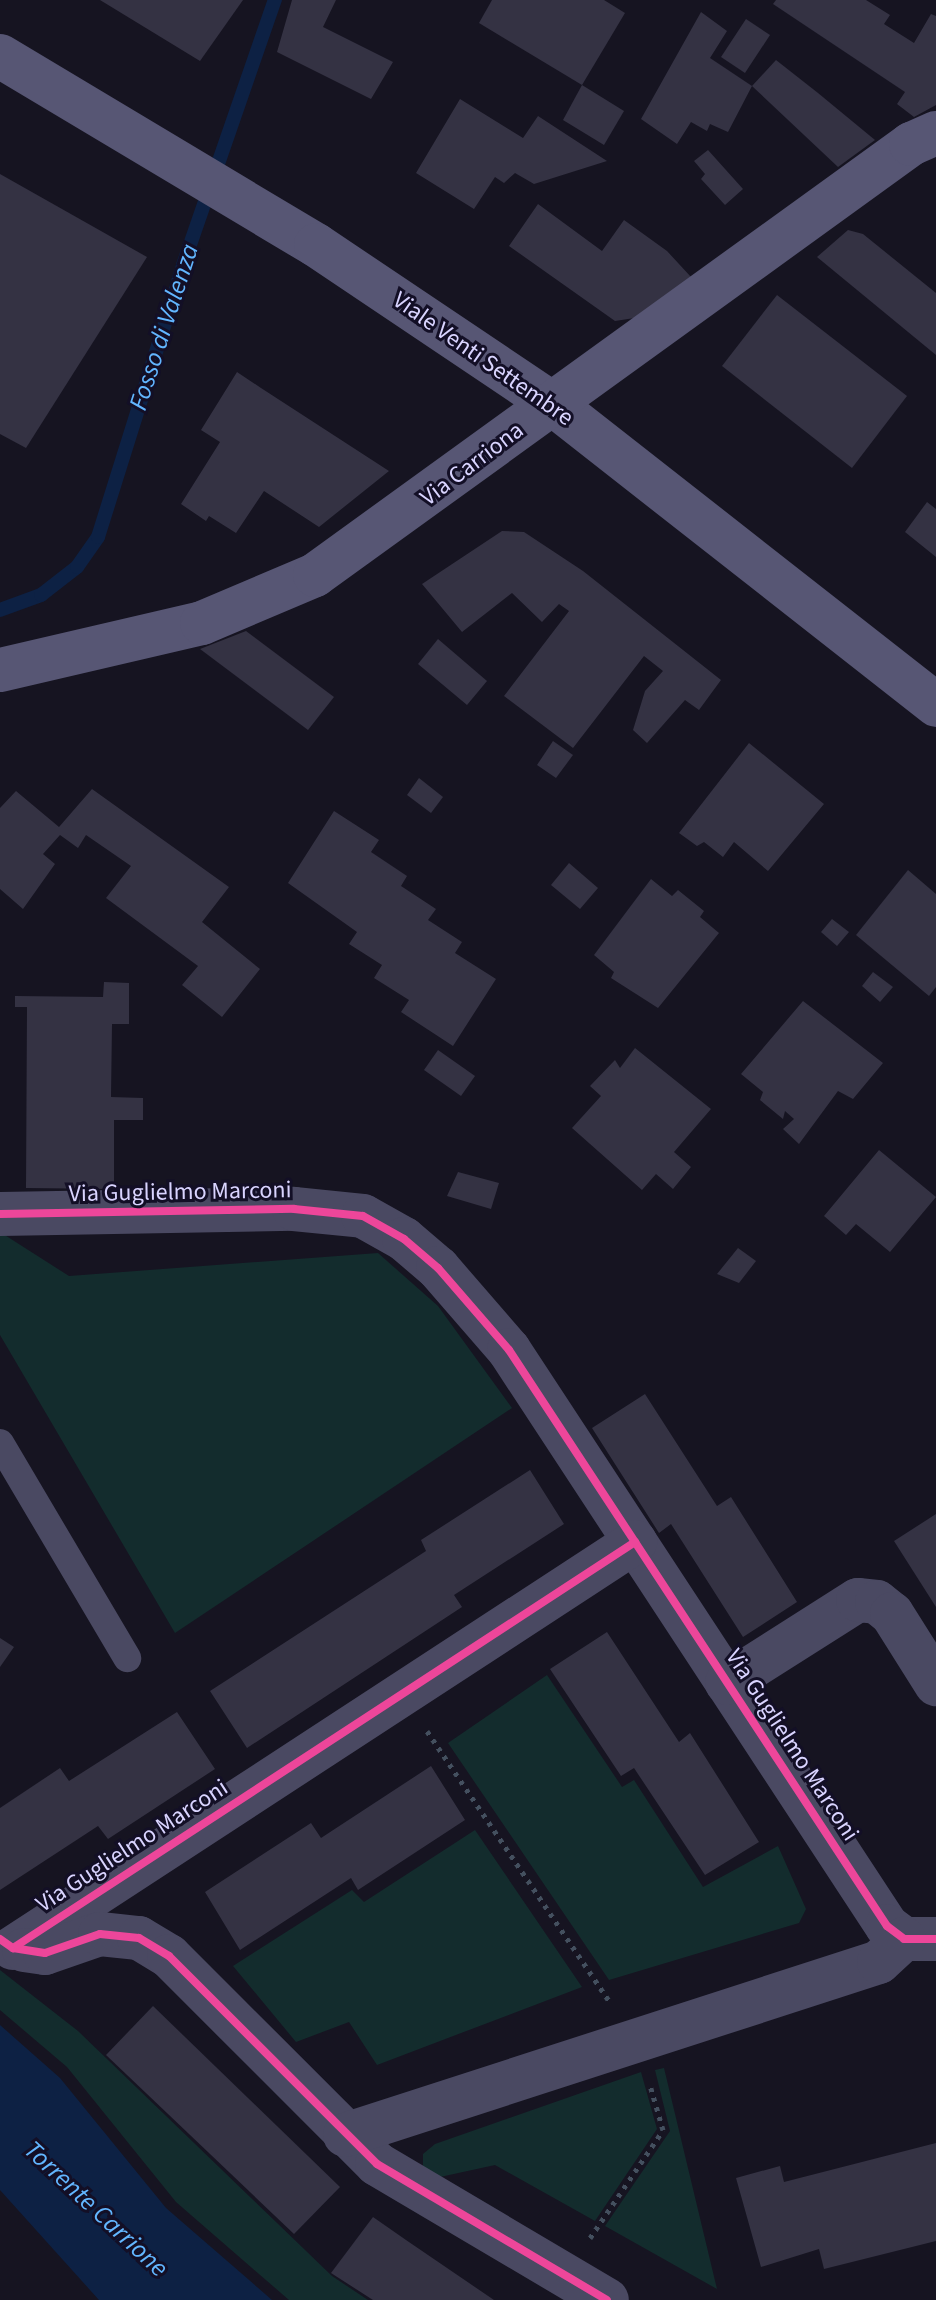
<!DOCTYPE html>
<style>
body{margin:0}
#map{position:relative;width:936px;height:2300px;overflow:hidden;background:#161421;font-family:"Source Sans 3",sans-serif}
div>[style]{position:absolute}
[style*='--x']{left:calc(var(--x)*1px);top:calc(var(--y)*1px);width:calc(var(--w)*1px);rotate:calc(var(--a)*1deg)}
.green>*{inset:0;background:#132c2d}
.water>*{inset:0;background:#0d2144}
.stream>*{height:14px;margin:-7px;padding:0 7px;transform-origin:7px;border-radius:7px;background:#0d2144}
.building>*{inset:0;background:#343243}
.path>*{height:5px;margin-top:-2.5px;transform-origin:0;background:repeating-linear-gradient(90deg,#44505f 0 4px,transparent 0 10px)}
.lane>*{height:28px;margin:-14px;padding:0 14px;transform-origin:14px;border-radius:14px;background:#4a4962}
.street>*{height:44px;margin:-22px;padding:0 22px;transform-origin:22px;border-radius:22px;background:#4a4962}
.secondary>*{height:44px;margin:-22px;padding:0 22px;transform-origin:22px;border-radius:22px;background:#575674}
.cycleway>*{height:8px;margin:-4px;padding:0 4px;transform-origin:4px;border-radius:4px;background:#ed469a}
span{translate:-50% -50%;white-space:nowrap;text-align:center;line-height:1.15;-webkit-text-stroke:6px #130f26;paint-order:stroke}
.street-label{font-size:24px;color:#d9d4ff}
.water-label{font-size:26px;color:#62b6ff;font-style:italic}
</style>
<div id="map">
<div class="green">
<i style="clip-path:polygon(0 1232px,69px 1276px,378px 1253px,438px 1306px,512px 1408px,175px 1633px,0 1335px)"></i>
<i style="clip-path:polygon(547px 1675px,622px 1787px,634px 1780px,703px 1887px,778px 1846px,806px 1909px,799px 1923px,609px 1980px,448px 1743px)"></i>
<i style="clip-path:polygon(475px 1830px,582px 1987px,377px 2065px,349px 2022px,296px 2042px,233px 1966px,352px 1890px,364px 1902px)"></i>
<i style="clip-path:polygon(0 1970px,78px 2031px,332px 2276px,368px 2300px,289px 2300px,176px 2202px,67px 2067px,0 2010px)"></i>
<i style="clip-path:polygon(664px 2068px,717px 2289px,605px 2226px,670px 2131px,655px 2070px)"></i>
<i style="clip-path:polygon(641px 2072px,657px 2129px,595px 2221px,495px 2165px,440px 2177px,423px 2167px,423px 2154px,435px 2144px)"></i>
</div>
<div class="water">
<i style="clip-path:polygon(0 2025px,60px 2078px,166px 2208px,272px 2300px,99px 2300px,0 2190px)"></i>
</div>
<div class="stream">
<i style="--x:0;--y:610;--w:44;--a:-20.1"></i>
<i style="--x:41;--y:595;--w:46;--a:-37.9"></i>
<i style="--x:77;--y:567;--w:37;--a:-55"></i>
<i style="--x:98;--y:537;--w:285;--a:-72.6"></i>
<i style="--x:183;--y:265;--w:281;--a:-70.9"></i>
</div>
<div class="building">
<i style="clip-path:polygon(100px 0,243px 0,200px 61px)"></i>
<i style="clip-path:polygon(292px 0,336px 0,323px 27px,393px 62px,371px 99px,277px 52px)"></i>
<i style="clip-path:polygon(492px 0,604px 0,625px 13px,582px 85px,479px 23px)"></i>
<i style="clip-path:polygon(776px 0,866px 0,890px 15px,884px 24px,914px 43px,931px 14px,936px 16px,936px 105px,914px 117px,897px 104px,905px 92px,773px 4px)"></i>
<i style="clip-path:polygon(701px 12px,727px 31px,710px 58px,752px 86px,728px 132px,710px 124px,707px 131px,691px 122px,677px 144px,641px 119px)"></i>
<i style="clip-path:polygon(746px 19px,770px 35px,745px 73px,721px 57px)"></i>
<i style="clip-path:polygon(776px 60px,818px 93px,875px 140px,838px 167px,752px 86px)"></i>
<i style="clip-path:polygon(582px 85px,624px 111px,604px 145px,563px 120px)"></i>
<i style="clip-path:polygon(460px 99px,523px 138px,538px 116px,607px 161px,534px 184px,515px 173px,504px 183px,495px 177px,474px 209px,416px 173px)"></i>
<i style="clip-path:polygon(708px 150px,743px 189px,725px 205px,701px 179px,705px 174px,694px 161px)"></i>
<i style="clip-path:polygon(0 174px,147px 257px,26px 448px,0 434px)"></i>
<i style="clip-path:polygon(538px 204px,602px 251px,624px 220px,667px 251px,691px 277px,641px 317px,615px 321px,509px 246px)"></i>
<i style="clip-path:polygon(848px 230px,863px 234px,936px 293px,936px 355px,817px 257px)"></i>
<i style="clip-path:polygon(777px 295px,907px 396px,852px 468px,722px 366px)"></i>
<i style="clip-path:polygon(237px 372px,261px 388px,389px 471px,319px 527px,264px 491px,236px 533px,209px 516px,206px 521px,181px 504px,220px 442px,201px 430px)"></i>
<i style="clip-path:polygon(927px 502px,936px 509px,936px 557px,905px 532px)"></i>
<i style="clip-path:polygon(502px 531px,524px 532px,583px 571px,721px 680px,699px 710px,685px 700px,647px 743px,633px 730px,645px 691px,663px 671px,644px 656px,573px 748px,504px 696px,569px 611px,559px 604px,542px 622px,512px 593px,462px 632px,422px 584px)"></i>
<i style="clip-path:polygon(246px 631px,334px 697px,308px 730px,200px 649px)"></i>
<i style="clip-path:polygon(438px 639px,487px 681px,467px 705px,418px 664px)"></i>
<i style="clip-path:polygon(553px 741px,573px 755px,556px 778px,537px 765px)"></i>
<i style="clip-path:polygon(749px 743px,824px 804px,768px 871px,734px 842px,723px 857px,704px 842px,697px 846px,679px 833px)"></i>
<i style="clip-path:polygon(419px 778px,443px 797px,431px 813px,407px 795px)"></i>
<i style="clip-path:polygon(92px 789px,229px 887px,202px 922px,260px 969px,222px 1017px,182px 985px,198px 966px,106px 898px,131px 866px,86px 835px,78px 848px,60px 835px,43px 854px,55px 864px,23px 909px,0 889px,0 808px,16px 791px,59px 827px)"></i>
<i style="clip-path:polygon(334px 811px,379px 840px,371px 852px,407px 876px,401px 886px,436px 909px,428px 920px,462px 942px,455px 953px,496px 979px,453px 1046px,401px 1012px,409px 1000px,374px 978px,382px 965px,349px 944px,357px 932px,288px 883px)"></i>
<i style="clip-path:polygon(569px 863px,598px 888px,580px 909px,551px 885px)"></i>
<i style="clip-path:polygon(908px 870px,936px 894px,936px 987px,929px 996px,856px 935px)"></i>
<i style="clip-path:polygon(651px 879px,672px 896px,678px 890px,704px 911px,700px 917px,719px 933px,658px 1008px,611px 978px,614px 972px,594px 955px)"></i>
<i style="clip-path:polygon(832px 919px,849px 932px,837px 946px,821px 932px)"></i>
<i style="clip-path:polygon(873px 972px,893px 987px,880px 1002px,862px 986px)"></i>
<i style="clip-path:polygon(104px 982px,129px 983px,129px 1024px,112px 1024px,111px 1097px,143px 1098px,143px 1120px,114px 1120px,114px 1189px,26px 1188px,27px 1007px,15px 1007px,15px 996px,103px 997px)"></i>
<i style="clip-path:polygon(803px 1001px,883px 1063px,853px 1099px,838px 1091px,799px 1144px,783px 1129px,794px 1119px,785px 1111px,783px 1119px,760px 1100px,763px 1092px,741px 1074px)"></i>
<i style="clip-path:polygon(635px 1048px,711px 1109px,674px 1152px,691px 1167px,673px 1189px,656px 1174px,642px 1190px,572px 1128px,601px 1096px,590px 1086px,615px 1060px,620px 1068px)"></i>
<i style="clip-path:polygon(438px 1050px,475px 1076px,461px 1096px,424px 1070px)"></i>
<i style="clip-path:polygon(879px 1150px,936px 1197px,890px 1252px,856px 1224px,846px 1235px,824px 1216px)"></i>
<i style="clip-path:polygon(458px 1172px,499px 1183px,491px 1209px,447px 1196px)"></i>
<i style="clip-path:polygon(738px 1248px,756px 1261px,739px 1283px,717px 1274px)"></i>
<i style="clip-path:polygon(645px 1394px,717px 1506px,731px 1497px,797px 1602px,743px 1637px,671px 1524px,659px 1533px,592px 1428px)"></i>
<i style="clip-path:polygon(530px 1470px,564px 1524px,454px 1595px,462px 1607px,247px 1748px,210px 1691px,426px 1551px,421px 1540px)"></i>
<i style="clip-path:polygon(936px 1514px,936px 1607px,894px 1541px)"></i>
<i style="clip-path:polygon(607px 1632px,679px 1742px,690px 1733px,759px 1842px,705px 1875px,634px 1768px,621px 1776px,550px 1669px)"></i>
<i style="clip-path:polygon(0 1638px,14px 1647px,0 1667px)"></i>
<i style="clip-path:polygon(177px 1712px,215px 1769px,108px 1839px,98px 1826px,0 1890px,0 1808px,60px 1768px,69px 1781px)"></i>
<i style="clip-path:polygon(431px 1766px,465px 1820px,358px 1890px,351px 1878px,240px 1950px,205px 1892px,311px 1823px,321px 1838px)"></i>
<i style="clip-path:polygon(153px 2006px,340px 2187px,294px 2234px,106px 2055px)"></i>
<i style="clip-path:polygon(936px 2143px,936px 2241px,824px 2269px,819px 2249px,761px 2267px,736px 2178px,780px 2166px,784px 2182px)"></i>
<i style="clip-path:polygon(373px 2217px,406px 2240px,494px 2300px,373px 2300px,331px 2273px)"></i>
</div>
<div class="path">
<i style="--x:427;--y:1731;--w:326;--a:56"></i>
<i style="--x:590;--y:2238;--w:130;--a:-55.9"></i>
<i style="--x:663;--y:2130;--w:47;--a:-106.1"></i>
</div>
<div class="lane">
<i style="--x:0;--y:1443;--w:250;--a:59.4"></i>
</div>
<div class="street">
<i style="--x:0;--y:1214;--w:294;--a:-1"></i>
<i style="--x:294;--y:1209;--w:69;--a:5.8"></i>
<i style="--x:363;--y:1216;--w:47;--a:29.3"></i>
<i style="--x:404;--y:1239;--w:45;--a:40.5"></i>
<i style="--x:438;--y:1268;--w:108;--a:49.1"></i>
<i style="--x:509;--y:1350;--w:689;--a:56.73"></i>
<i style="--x:887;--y:1926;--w:21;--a:37"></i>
<i style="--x:904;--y:1939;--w:32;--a:0"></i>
<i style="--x:727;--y:1683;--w:155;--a:-32.4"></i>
<i style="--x:858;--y:1600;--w:19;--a:6"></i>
<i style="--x:877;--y:1602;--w:19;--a:39"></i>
<i style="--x:892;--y:1614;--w:83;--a:57.8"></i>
<i style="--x:13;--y:1948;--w:743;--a:-33.13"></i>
<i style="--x:24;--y:1950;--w:21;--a:8"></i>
<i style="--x:45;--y:1953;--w:58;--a:-19.1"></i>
<i style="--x:100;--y:1934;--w:39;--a:6"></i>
<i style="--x:139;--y:1938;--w:35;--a:31"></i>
<i style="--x:169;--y:1956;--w:294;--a:45"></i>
<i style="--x:377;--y:2164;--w:267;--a:30.6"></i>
<i style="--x:345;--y:2135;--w:561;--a:-17.95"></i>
<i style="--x:879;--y:1962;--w:34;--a:-43"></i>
</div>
<div class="secondary">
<i style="--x:0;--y:56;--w:368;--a:30.9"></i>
<i style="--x:316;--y:245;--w:287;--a:33.9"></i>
<i style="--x:554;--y:405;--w:486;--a:38.1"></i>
<i style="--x:0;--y:670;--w:207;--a:-13.1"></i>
<i style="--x:202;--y:623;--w:123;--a:-23"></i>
<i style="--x:315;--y:575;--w:736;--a:-35.87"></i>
<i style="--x:911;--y:144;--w:27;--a:-24"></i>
</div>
<div class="cycleway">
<i style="--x:0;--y:1214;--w:294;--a:-1"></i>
<i style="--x:294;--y:1209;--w:69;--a:5.8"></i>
<i style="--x:363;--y:1216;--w:47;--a:29.3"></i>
<i style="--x:404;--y:1239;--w:45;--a:40.5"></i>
<i style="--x:438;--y:1268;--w:108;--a:49.1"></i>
<i style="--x:509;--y:1350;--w:689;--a:56.73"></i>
<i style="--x:887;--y:1926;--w:21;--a:37"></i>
<i style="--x:904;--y:1939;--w:32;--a:0"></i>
<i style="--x:0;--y:1939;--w:16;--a:35"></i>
<i style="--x:13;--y:1948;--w:32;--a:9"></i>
<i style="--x:45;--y:1953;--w:58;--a:-19.1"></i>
<i style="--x:100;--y:1934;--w:39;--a:6"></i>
<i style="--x:139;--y:1938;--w:35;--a:31"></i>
<i style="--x:169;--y:1956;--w:294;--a:45"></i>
<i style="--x:377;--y:2164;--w:267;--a:30.6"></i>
<i style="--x:13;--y:1948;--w:743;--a:-33.13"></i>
</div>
<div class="street-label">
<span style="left:483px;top:359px;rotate:35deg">Viale Venti Settembre</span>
<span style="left:472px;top:464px;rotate:-37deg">Via Carriona</span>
<span style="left:180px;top:1192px;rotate:-1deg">Via Guglielmo Marconi</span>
<span style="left:792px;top:1745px;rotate:57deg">Via Guglielmo Marconi</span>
<span style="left:132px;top:1846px;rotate:-33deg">Via Guglielmo Marconi</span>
</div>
<div class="water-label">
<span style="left:164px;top:327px;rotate:-72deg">Fosso di Valenza</span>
<span style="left:96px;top:2209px;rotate:43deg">Torrente Carrione</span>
</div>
</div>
